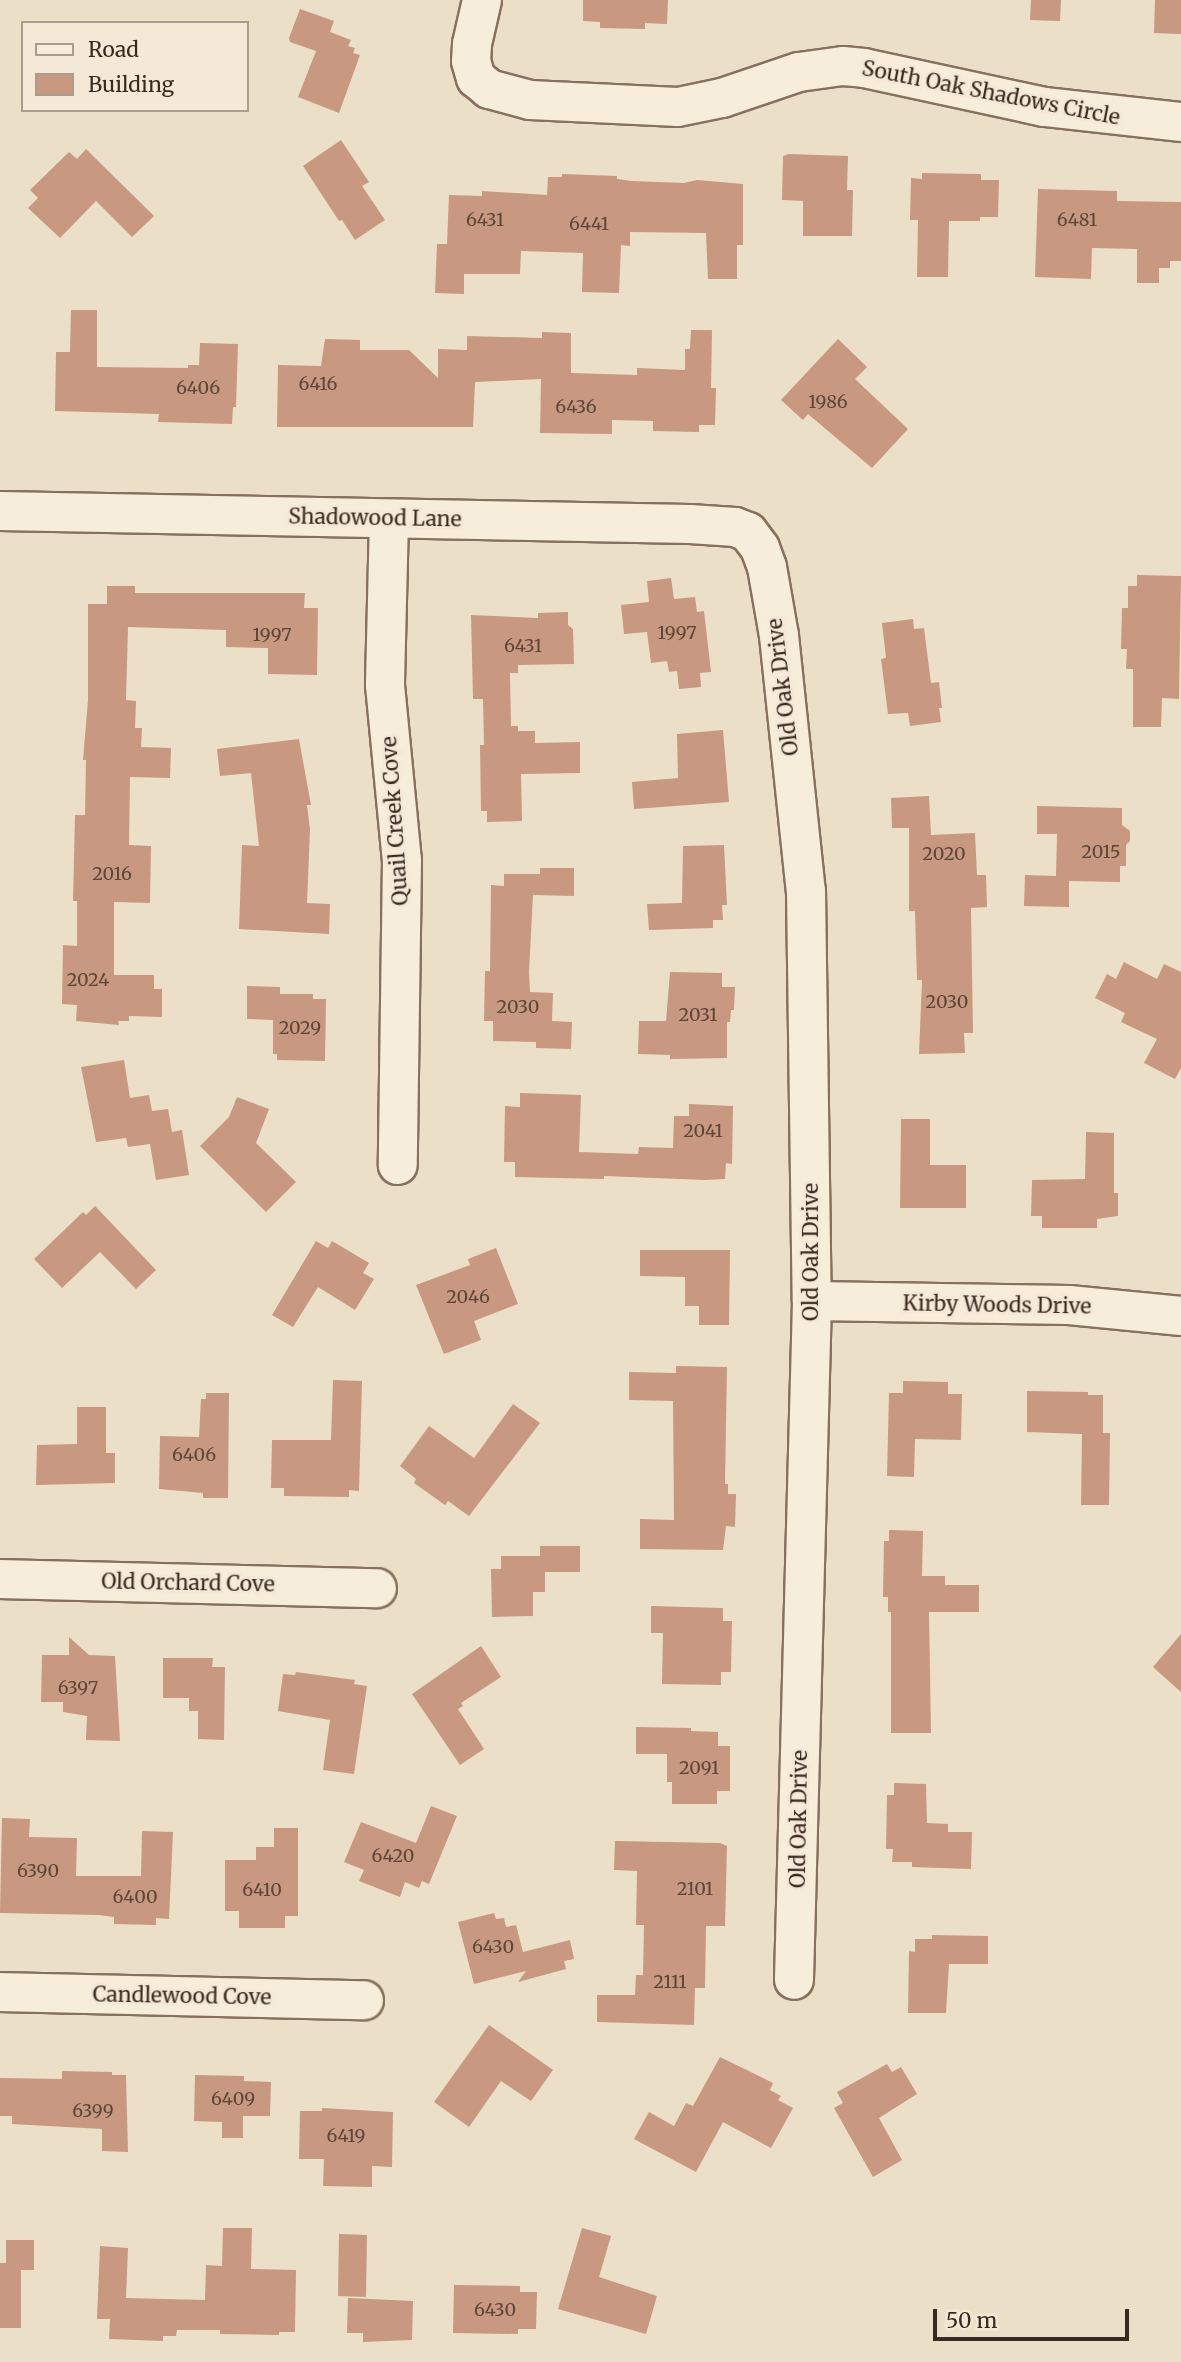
<!DOCTYPE html>
<style>
body{margin:0}
#map{position:relative;width:1181px;height:2362px;overflow:hidden;background:#ecdfc8;font-family:Merriweather,serif}
div>[style]{position:absolute}
[style*='--x']{left:calc(var(--x)*1px);top:calc(var(--y)*1px);width:calc(var(--w)*1px);rotate:calc(var(--a)*1deg)}
.building>*{inset:0;background:#c89880}
.roads{filter:drop-shadow(2px 0 #87715e) drop-shadow(-2px 0 #87715e) drop-shadow(0 2px #87715e) drop-shadow(0 -2px #87715e)}
.minor>*{height:38px;margin:-19px;padding:0 19px;transform-origin:19px;border-radius:19px;background:#f7eddb}
span{translate:-50% -50%;white-space:nowrap;text-align:center;line-height:1.15;-webkit-text-stroke:6px #f4e9d7;paint-order:stroke}
.number-label{font-size:18px;color:#5c4639}
.number-label span{-webkit-text-stroke-width:0}
.street-label{font-size:21px;color:#382a21}
.legend{position:absolute;left:21px;top:21px;width:228px;height:91px;box-sizing:border-box;background:#f4e9d7;border:2px solid #a99d8e;margin:0;padding:9px 12px;list-style:none;font-size:21px;color:#382a21}
.legend li{display:flex;align-items:center;gap:14px;height:35px}
.legend b{width:35px;border:2px solid #a99d8e}
.scale{position:absolute;left:933px;top:2309px;width:196px;height:32px;box-sizing:border-box;border:4px solid #382a21;border-top:0;padding-left:9px;font-size:21px;line-height:24px;white-space:nowrap;color:#382a21;-webkit-text-stroke:5px #f4e9d7;paint-order:stroke}
</style>
<div id="map">
<div class="building">
<i style="clip-path:polygon(583px 0,668px 0,667px 24px,645px 23px,645px 29px,600px 28px,600px 22px,583px 21px)"></i>
<i style="clip-path:polygon(1031px 0,1061px 0,1060px 21px,1030px 20px)"></i>
<i style="clip-path:polygon(1155px 0,1181px 0,1181px 34px,1154px 33px)"></i>
<i style="clip-path:polygon(300px 9px,334px 21px,330px 32px,351px 40px,348px 46px,355px 48px,353px 53px,360px 55px,339px 113px,298px 97px,316px 51px,290px 42px,289px 38px)"></i>
<i style="clip-path:polygon(341px 140px,369px 182px,362px 186px,385px 220px,355px 240px,342px 220px,339px 221px,303px 166px)"></i>
<i style="clip-path:polygon(86px 149px,154px 216px,132px 237px,96px 201px,60px 238px,28px 208px,38px 198px,30px 190px,69px 152px,77px 159px)"></i>
<i style="clip-path:polygon(789px 154px,848px 156px,847px 190px,853px 190px,852px 236px,803px 236px,803px 201px,782px 200px,783px 156px)"></i>
<i style="clip-path:polygon(922px 173px,981px 174px,981px 180px,999px 180px,998px 217px,980px 217px,980px 221px,949px 221px,948px 277px,917px 277px,918px 220px,910px 220px,911px 178px,922px 179px)"></i>
<i style="clip-path:polygon(562px 174px,617px 176px,617px 179px,632px 181px,684px 183px,697px 180px,743px 184px,743px 245px,737px 245px,737px 279px,708px 279px,706px 233px,630px 232px,630px 246px,621px 245px,619px 293px,582px 292px,583px 253px,521px 251px,520px 274px,464px 274px,464px 294px,435px 293px,437px 244px,447px 244px,449px 195px,482px 196px,482px 191px,547px 195px,548px 177px,562px 177px)"></i>
<i style="clip-path:polygon(1038px 189px,1117px 191px,1117px 201px,1181px 202px,1181px 261px,1170px 261px,1170px 268px,1159px 268px,1159px 283px,1137px 283px,1137px 249px,1092px 248px,1091px 279px,1035px 277px)"></i>
<i style="clip-path:polygon(71px 310px,97px 310px,97px 367px,188px 368px,188px 365px,199px 365px,200px 343px,238px 344px,236px 407px,233px 407px,232px 424px,158px 422px,159px 414px,55px 411px,56px 352px,70px 352px)"></i>
<i style="clip-path:polygon(691px 330px,712px 330px,711px 388px,716px 388px,715px 425px,699px 425px,699px 432px,653px 431px,653px 421px,612px 420px,612px 434px,540px 433px,541px 379px,475px 382px,473px 427px,277px 427px,278px 365px,321px 366px,325px 339px,360px 340px,360px 350px,409px 350px,438px 378px,438px 349px,467px 350px,467px 336px,542px 338px,542px 332px,571px 333px,571px 373px,637px 375px,637px 368px,685px 370px,685px 349px,690px 349px)"></i>
<i style="clip-path:polygon(838px 339px,867px 367px,855px 379px,908px 429px,872px 468px,808px 414px,803px 420px,781px 400px)"></i>
<i style="clip-path:polygon(1137px 575px,1181px 576px,1179px 699px,1162px 698px,1161px 727px,1133px 727px,1133px 669px,1126px 669px,1127px 649px,1121px 649px,1122px 608px,1128px 608px,1128px 586px,1137px 586px)"></i>
<i style="clip-path:polygon(671px 578px,674px 599px,695px 597px,697px 612px,704px 611px,711px 672px,700px 673px,701px 687px,679px 689px,677px 671px,669px 672px,667px 661px,651px 663px,647px 632px,624px 634px,621px 605px,649px 602px,647px 581px)"></i>
<i style="clip-path:polygon(107px 586px,135px 586px,135px 593px,305px 593px,304px 608px,318px 608px,317px 675px,268px 674px,268px 648px,226px 647px,226px 630px,128px 627px,126px 700px,136px 701px,135px 728px,142px 728px,141px 747px,171px 748px,170px 778px,130px 777px,129px 845px,151px 846px,150px 903px,114px 902px,114px 975px,154px 975px,154px 989px,162px 989px,162px 1017px,129px 1016px,129px 1021px,118px 1021px,119px 1025px,76px 1021px,77px 1005px,62px 1004px,63px 945px,77px 946px,77px 901px,73px 901px,75px 815px,85px 815px,86px 760px,83px 760px,88px 700px,88px 604px,107px 604px)"></i>
<i style="clip-path:polygon(568px 612px,568px 625px,573px 629px,574px 664px,518px 665px,518px 673px,510px 673px,511px 726px,518px 726px,518px 731px,535px 731px,535px 743px,580px 742px,580px 773px,521px 774px,522px 821px,487px 822px,487px 811px,481px 811px,480px 745px,484px 745px,483px 699px,473px 699px,471px 615px,538px 618px,538px 613px)"></i>
<i style="clip-path:polygon(913px 619px,914px 629px,924px 628px,931px 683px,939px 682px,942px 708px,939px 708px,941px 722px,910px 726px,908px 713px,888px 714px,881px 659px,886px 658px,882px 623px)"></i>
<i style="clip-path:polygon(723px 730px,729px 802px,634px 809px,632px 782px,678px 778px,677px 734px)"></i>
<i style="clip-path:polygon(299px 739px,311px 805px,307px 805px,310px 829px,307px 903px,330px 904px,329px 934px,239px 929px,242px 845px,259px 846px,251px 773px,220px 776px,217px 749px)"></i>
<i style="clip-path:polygon(929px 796px,931px 835px,975px 833px,977px 875px,986px 875px,987px 907px,971px 908px,973px 1033px,964px 1033px,965px 1053px,919px 1054px,922px 980px,917px 980px,915px 911px,909px 911px,909px 828px,892px 828px,891px 798px)"></i>
<i style="clip-path:polygon(1037px 806px,1122px 808px,1122px 825px,1130px 831px,1130px 841px,1126px 845px,1126px 866px,1120px 866px,1120px 882px,1069px 881px,1069px 907px,1024px 906px,1025px 875px,1056px 876px,1057px 834px,1037px 834px)"></i>
<i style="clip-path:polygon(724px 845px,727px 905px,722px 905px,723px 920px,713px 920px,713px 928px,649px 930px,647px 904px,682px 903px,683px 846px)"></i>
<i style="clip-path:polygon(540px 868px,574px 868px,574px 896px,533px 895px,529px 972px,530px 992px,553px 993px,552px 1021px,572px 1022px,571px 1049px,536px 1048px,536px 1042px,493px 1041px,493px 1021px,484px 1021px,485px 971px,490px 971px,491px 885px,504px 886px,504px 874px,540px 874px)"></i>
<i style="clip-path:polygon(1124px 962px,1157px 979px,1164px 964px,1181px 972px,1181px 1068px,1175px 1079px,1144px 1063px,1157px 1039px,1121px 1022px,1125px 1013px,1095px 998px,1107px 974px,1116px 979px)"></i>
<i style="clip-path:polygon(670px 972px,722px 973px,722px 987px,735px 987px,734px 1010px,731px 1010px,730px 1022px,727px 1022px,727px 1058px,670px 1059px,670px 1055px,638px 1054px,639px 1021px,666px 1021px)"></i>
<i style="clip-path:polygon(247px 986px,280px 987px,280px 994px,313px 994px,313px 999px,326px 999px,325px 1061px,277px 1060px,277px 1054px,273px 1054px,273px 1020px,247px 1019px)"></i>
<i style="clip-path:polygon(124px 1060px,130px 1098px,149px 1095px,152px 1111px,168px 1109px,172px 1132px,182px 1130px,189px 1175px,156px 1180px,150px 1144px,128px 1147px,126px 1138px,96px 1142px,81px 1067px)"></i>
<i style="clip-path:polygon(520px 1093px,581px 1095px,579px 1152px,638px 1154px,639px 1147px,673px 1148px,674px 1116px,689px 1116px,689px 1104px,733px 1106px,732px 1164px,726px 1163px,725px 1179px,705px 1180px,604px 1176px,604px 1179px,515px 1177px,515px 1162px,504px 1162px,505px 1106px,520px 1107px)"></i>
<i style="clip-path:polygon(237px 1097px,269px 1109px,256px 1143px,296px 1182px,266px 1212px,200px 1146px,229px 1117px)"></i>
<i style="clip-path:polygon(901px 1119px,930px 1119px,930px 1165px,966px 1165px,966px 1208px,900px 1208px)"></i>
<i style="clip-path:polygon(1086px 1132px,1114px 1133px,1114px 1193px,1118px 1193px,1118px 1216px,1097px 1219px,1097px 1228px,1042px 1228px,1042px 1216px,1031px 1216px,1032px 1180px,1085px 1179px)"></i>
<i style="clip-path:polygon(95px 1206px,156px 1270px,136px 1289px,100px 1252px,62px 1288px,34px 1259px,83px 1212px,86px 1215px)"></i>
<i style="clip-path:polygon(316px 1241px,328px 1248px,332px 1241px,369px 1263px,363px 1273px,374px 1279px,355px 1310px,318px 1287px,293px 1327px,272px 1315px)"></i>
<i style="clip-path:polygon(496px 1248px,518px 1304px,474px 1321px,481px 1340px,444px 1354px,416px 1285px,470px 1265px,468px 1259px)"></i>
<i style="clip-path:polygon(640px 1250px,730px 1250px,729px 1325px,699px 1325px,699px 1306px,685px 1306px,685px 1277px,640px 1276px)"></i>
<i style="clip-path:polygon(676px 1366px,727px 1367px,725px 1484px,728px 1484px,728px 1494px,736px 1494px,735px 1527px,726px 1526px,723px 1550px,640px 1549px,640px 1519px,674px 1520px,673px 1401px,629px 1400px,629px 1372px,676px 1373px)"></i>
<i style="clip-path:polygon(333px 1380px,362px 1381px,359px 1491px,349px 1490px,349px 1497px,284px 1496px,284px 1488px,271px 1488px,272px 1440px,331px 1440px)"></i>
<i style="clip-path:polygon(903px 1381px,948px 1382px,948px 1394px,962px 1394px,961px 1440px,915px 1439px,914px 1477px,887px 1476px,889px 1393px,903px 1393px)"></i>
<i style="clip-path:polygon(1027px 1391px,1088px 1392px,1088px 1395px,1103px 1395px,1103px 1433px,1110px 1433px,1109px 1505px,1081px 1505px,1082px 1434px,1027px 1432px)"></i>
<i style="clip-path:polygon(206px 1393px,229px 1393px,228px 1498px,203px 1498px,203px 1493px,159px 1489px,160px 1436px,199px 1437px,201px 1399px,206px 1399px)"></i>
<i style="clip-path:polygon(513px 1404px,540px 1423px,469px 1516px,448px 1501px,445px 1505px,414px 1483px,416px 1479px,400px 1466px,429px 1426px,474px 1458px)"></i>
<i style="clip-path:polygon(77px 1407px,106px 1407px,106px 1453px,115px 1453px,115px 1483px,36px 1485px,37px 1445px,77px 1444px)"></i>
<i style="clip-path:polygon(889px 1530px,923px 1531px,922px 1576px,945px 1576px,945px 1585px,979px 1585px,979px 1612px,929px 1612px,931px 1733px,891px 1733px,891px 1612px,888px 1612px,888px 1597px,883px 1597px,884px 1541px,889px 1541px)"></i>
<i style="clip-path:polygon(540px 1546px,580px 1546px,580px 1572px,545px 1572px,545px 1592px,533px 1592px,533px 1616px,492px 1617px,491px 1569px,501px 1569px,501px 1556px,540px 1556px)"></i>
<i style="clip-path:polygon(651px 1606px,723px 1608px,723px 1621px,732px 1621px,731px 1672px,721px 1672px,721px 1685px,662px 1684px,663px 1633px,651px 1633px)"></i>
<i style="clip-path:polygon(1181px 1634px,1181px 1692px,1153px 1667px)"></i>
<i style="clip-path:polygon(69px 1637px,89px 1655px,115px 1656px,120px 1741px,86px 1740px,87px 1716px,63px 1712px,63px 1702px,41px 1702px,42px 1655px,69px 1655px)"></i>
<i style="clip-path:polygon(481px 1646px,501px 1677px,461px 1703px,463px 1706px,458px 1709px,484px 1749px,460px 1765px,412px 1694px)"></i>
<i style="clip-path:polygon(163px 1658px,213px 1658px,212px 1667px,225px 1667px,224px 1740px,198px 1739px,198px 1711px,189px 1711px,189px 1698px,163px 1698px)"></i>
<i style="clip-path:polygon(296px 1672px,355px 1680px,354px 1684px,367px 1686px,354px 1774px,323px 1770px,330px 1720px,278px 1711px,283px 1674px,295px 1675px)"></i>
<i style="clip-path:polygon(636px 1727px,691px 1728px,691px 1731px,718px 1732px,718px 1746px,730px 1746px,730px 1791px,717px 1791px,717px 1804px,672px 1804px,672px 1782px,667px 1782px,667px 1754px,636px 1754px)"></i>
<i style="clip-path:polygon(894px 1783px,926px 1784px,927px 1823px,948px 1824px,948px 1832px,972px 1832px,971px 1869px,912px 1867px,912px 1862px,892px 1862px,893px 1849px,886px 1849px,887px 1795px,894px 1795px)"></i>
<i style="clip-path:polygon(431px 1806px,457px 1816px,429px 1884px,422px 1881px,419px 1888px,405px 1882px,400px 1897px,359px 1881px,364px 1870px,344px 1862px,361px 1822px,416px 1843px)"></i>
<i style="clip-path:polygon(2px 1818px,30px 1819px,29px 1837px,77px 1838px,76px 1876px,141px 1876px,142px 1831px,173px 1832px,169px 1919px,156px 1918px,156px 1925px,114px 1924px,114px 1917px,99px 1915px,0 1913px)"></i>
<i style="clip-path:polygon(274px 1828px,298px 1828px,298px 1916px,285px 1916px,285px 1928px,239px 1928px,239px 1911px,225px 1911px,225px 1860px,256px 1860px,256px 1847px,274px 1847px)"></i>
<i style="clip-path:polygon(615px 1841px,720px 1843px,727px 1846px,725px 1926px,706px 1926px,705px 1988px,695px 1988px,694px 2025px,597px 2022px,597px 1995px,635px 1995px,636px 1975px,643px 1975px,644px 1925px,636px 1925px,637px 1871px,614px 1870px)"></i>
<i style="clip-path:polygon(494px 1913px,496px 1919px,504px 1918px,506px 1927px,516px 1925px,523px 1952px,570px 1940px,574px 1959px,564px 1961px,566px 1969px,518px 1982px,526px 1971px,474px 1984px,458px 1922px)"></i>
<i style="clip-path:polygon(932px 1935px,988px 1936px,988px 1964px,949px 1964px,946px 2013px,908px 2013px,909px 1951px,915px 1952px,915px 1939px,932px 1939px)"></i>
<i style="clip-path:polygon(489px 2025px,553px 2070px,531px 2101px,501px 2081px,469px 2127px,434px 2102px)"></i>
<i style="clip-path:polygon(720px 2057px,773px 2083px,770px 2090px,781px 2096px,778px 2100px,793px 2108px,771px 2148px,723px 2122px,696px 2172px,634px 2139px,649px 2112px,674px 2126px,686px 2103px,693px 2106px)"></i>
<i style="clip-path:polygon(887px 2064px,892px 2072px,901px 2067px,917px 2094px,879px 2118px,902px 2160px,873px 2177px,834px 2108px,843px 2103px,837px 2092px)"></i>
<i style="clip-path:polygon(62px 2071px,112px 2072px,112px 2075px,126px 2075px,128px 2152px,102px 2151px,102px 2129px,12px 2124px,12px 2116px,0 2116px,0 2078px,62px 2079px)"></i>
<i style="clip-path:polygon(195px 2075px,244px 2076px,244px 2081px,271px 2082px,270px 2116px,243px 2116px,243px 2138px,222px 2138px,222px 2122px,194px 2121px)"></i>
<i style="clip-path:polygon(322px 2108px,393px 2112px,392px 2167px,372px 2166px,372px 2187px,323px 2186px,324px 2159px,299px 2159px,300px 2111px,322px 2111px)"></i>
<i style="clip-path:polygon(223px 2228px,252px 2228px,251px 2269px,296px 2270px,295px 2332px,279px 2332px,279px 2335px,220px 2334px,220px 2330px,177px 2330px,176px 2336px,163px 2336px,163px 2341px,109px 2339px,110px 2319px,97px 2319px,100px 2246px,128px 2248px,126px 2298px,205px 2300px,206px 2265px,222px 2266px)"></i>
<i style="clip-path:polygon(582px 2228px,611px 2236px,599px 2277px,657px 2296px,646px 2334px,558px 2309px)"></i>
<i style="clip-path:polygon(339px 2234px,367px 2235px,366px 2297px,338px 2296px)"></i>
<i style="clip-path:polygon(6px 2240px,34px 2240px,34px 2270px,21px 2270px,21px 2328px,0 2328px,0 2263px,6px 2263px)"></i>
<i style="clip-path:polygon(454px 2285px,520px 2286px,520px 2292px,537px 2292px,536px 2329px,518px 2329px,518px 2334px,453px 2333px)"></i>
<i style="clip-path:polygon(348px 2298px,413px 2301px,412px 2340px,363px 2342px,363px 2333px,347px 2333px)"></i>
</div>
<div class="roads">
<div class="minor">
<i style="--x:482;--y:0;--w:45;--a:102.8"></i>
<i style="--x:472;--y:44;--w:17;--a:93"></i>
<i style="--x:471;--y:61;--w:18;--a:74"></i>
<i style="--x:476;--y:78;--w:17;--a:40"></i>
<i style="--x:489;--y:89;--w:42;--a:15"></i>
<i style="--x:530;--y:100;--w:148;--a:2.7"></i>
<i style="--x:678;--y:107;--w:45;--a:-11.6"></i>
<i style="--x:722;--y:98;--w:81;--a:-18.7"></i>
<i style="--x:799;--y:72;--w:44;--a:-7.8"></i>
<i style="--x:843;--y:66;--w:21;--a:5"></i>
<i style="--x:864;--y:68;--w:185;--a:12.2"></i>
<i style="--x:1045;--y:107;--w:137;--a:6.3"></i>
<i style="--x:0;--y:511;--w:690;--a:1.08"></i>
<i style="--x:690;--y:524;--w:45;--a:3.8"></i>
<i style="--x:735;--y:527;--w:14;--a:21"></i>
<i style="--x:748;--y:532;--w:20;--a:53"></i>
<i style="--x:760;--y:548;--w:20;--a:70"></i>
<i style="--x:767;--y:567;--w:70;--a:80.1"></i>
<i style="--x:779;--y:636;--w:256;--a:84"></i>
<i style="--x:806;--y:891;--w:410;--a:89.2"></i>
<i style="--x:812;--y:1301;--w:679;--a:91.52"></i>
<i style="--x:389;--y:519;--w:166;--a:91.4"></i>
<i style="--x:385;--y:685;--w:176;--a:84.5"></i>
<i style="--x:402;--y:860;--w:305;--a:90.8"></i>
<i style="--x:812;--y:1301;--w:257;--a:0.9"></i>
<i style="--x:1069;--y:1305;--w:113;--a:5.6"></i>
<i style="--x:0;--y:1579;--w:377;--a:1.4"></i>
<i style="--x:0;--y:1992;--w:364;--a:1.3"></i>
</div>
</div>
<div class="number-label">
<span style="left:485px;top:220px">6431</span>
<span style="left:1077px;top:220px">6481</span>
<span style="left:589px;top:224px">6441</span>
<span style="left:318px;top:384px">6416</span>
<span style="left:198px;top:388px">6406</span>
<span style="left:828px;top:402px">1986</span>
<span style="left:576px;top:407px">6436</span>
<span style="left:677px;top:633px">1997</span>
<span style="left:272px;top:635px">1997</span>
<span style="left:523px;top:646px">6431</span>
<span style="left:1101px;top:852px">2015</span>
<span style="left:944px;top:854px">2020</span>
<span style="left:112px;top:874px">2016</span>
<span style="left:88px;top:980px">2024</span>
<span style="left:947px;top:1002px">2030</span>
<span style="left:518px;top:1007px">2030</span>
<span style="left:698px;top:1015px">2031</span>
<span style="left:300px;top:1028px">2029</span>
<span style="left:703px;top:1131px">2041</span>
<span style="left:468px;top:1297px">2046</span>
<span style="left:194px;top:1455px">6406</span>
<span style="left:78px;top:1688px">6397</span>
<span style="left:699px;top:1768px">2091</span>
<span style="left:393px;top:1856px">6420</span>
<span style="left:38px;top:1871px">6390</span>
<span style="left:695px;top:1889px">2101</span>
<span style="left:262px;top:1890px">6410</span>
<span style="left:135px;top:1897px">6400</span>
<span style="left:493px;top:1947px">6430</span>
<span style="left:670px;top:1982px">2111</span>
<span style="left:233px;top:2099px">6409</span>
<span style="left:93px;top:2111px">6399</span>
<span style="left:346px;top:2136px">6419</span>
<span style="left:495px;top:2310px">6430</span>
</div>
<div class="street-label">
<span style="left:991px;top:93px;rotate:11deg">South Oak Shadows Circle</span>
<span style="left:375px;top:518px;rotate:1deg">Shadowood Lane</span>
<span style="left:783px;top:687px;rotate:-97deg">Old Oak Drive</span>
<span style="left:395px;top:821px;rotate:-94deg">Quail Creek Cove</span>
<span style="left:811px;top:1252px;rotate:-90deg">Old Oak Drive</span>
<span style="left:997px;top:1305px;rotate:1deg">Kirby Woods Drive</span>
<span style="left:188px;top:1583px;rotate:1deg">Old Orchard Cove</span>
<span style="left:799px;top:1819px;rotate:-89deg">Old Oak Drive</span>
<span style="left:182px;top:1996px;rotate:1deg">Candlewood Cove</span>
</div>
<ul class="legend">
<li><b style="height:9px;background:#f7eddb"></b>Road</li>
<li><b style="height:19px;background:#c89880"></b>Building</li>
</ul>
<div class="scale">50 m</div>
</div>
